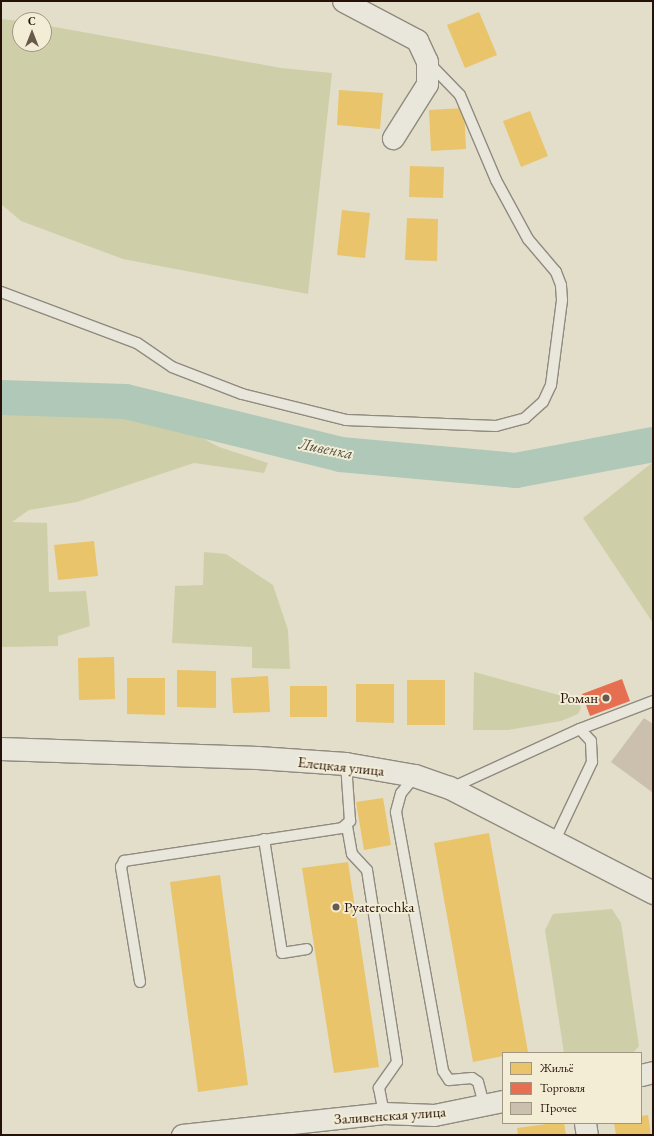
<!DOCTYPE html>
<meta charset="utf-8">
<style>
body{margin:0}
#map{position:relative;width:654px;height:1136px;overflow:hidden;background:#e2deca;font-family:"EB Garamond",serif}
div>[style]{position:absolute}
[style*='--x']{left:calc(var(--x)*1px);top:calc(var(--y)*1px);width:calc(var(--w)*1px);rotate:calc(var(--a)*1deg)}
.green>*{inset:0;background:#cecfa9}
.homes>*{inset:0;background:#e9c46a}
.shops>*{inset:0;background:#e76f51}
.river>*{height:35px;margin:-17.5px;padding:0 17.5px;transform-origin:17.5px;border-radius:17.5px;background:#afc8b8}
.building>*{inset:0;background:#cbbfae}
.roads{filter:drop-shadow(1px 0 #908a7f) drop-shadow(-1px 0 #908a7f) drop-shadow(0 1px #908a7f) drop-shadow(0 -1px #908a7f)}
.service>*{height:10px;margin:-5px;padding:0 5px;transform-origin:5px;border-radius:5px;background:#e9e6dc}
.minor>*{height:21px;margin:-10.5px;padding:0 10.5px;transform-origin:10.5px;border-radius:10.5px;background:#e9e6dc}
.tertiary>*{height:22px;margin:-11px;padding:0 11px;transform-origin:11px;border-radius:11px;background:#e9e6dc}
.dots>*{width:11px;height:11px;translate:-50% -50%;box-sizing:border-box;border:2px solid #f3edd6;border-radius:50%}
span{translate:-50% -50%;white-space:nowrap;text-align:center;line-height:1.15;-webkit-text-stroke:4px #f3edd6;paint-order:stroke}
.poi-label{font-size:15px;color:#251108}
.right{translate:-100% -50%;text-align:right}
.left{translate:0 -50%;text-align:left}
.street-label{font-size:15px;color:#251108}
.water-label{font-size:16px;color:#4e4e43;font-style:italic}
.frame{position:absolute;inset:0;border:2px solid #251108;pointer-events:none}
.legend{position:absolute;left:502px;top:1052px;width:140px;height:72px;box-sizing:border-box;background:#f3edd6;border:1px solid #a19584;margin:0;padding:5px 7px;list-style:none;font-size:12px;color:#251108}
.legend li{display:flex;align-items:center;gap:8px;height:20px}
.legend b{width:20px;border:1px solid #a19584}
.north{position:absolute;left:12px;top:12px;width:40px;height:40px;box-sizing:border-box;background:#f3edd6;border:1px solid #a19584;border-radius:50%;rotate:0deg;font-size:11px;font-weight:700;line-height:16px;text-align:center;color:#251108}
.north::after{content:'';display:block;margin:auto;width:14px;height:18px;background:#67594c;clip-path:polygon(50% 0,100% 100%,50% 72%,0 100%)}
</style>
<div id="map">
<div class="green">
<i style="clip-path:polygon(1px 19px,20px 21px,20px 44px,44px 44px,44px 25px,281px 68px,332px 73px,308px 294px,123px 259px,21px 221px,1px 204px)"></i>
<i style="clip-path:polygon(1px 406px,65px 407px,167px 419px,219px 447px,268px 463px,264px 473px,194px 463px,77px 502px,29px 510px,12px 522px,47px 523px,49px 592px,86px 591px,90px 626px,58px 636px,58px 646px,1px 647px)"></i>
<i style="clip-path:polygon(653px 462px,653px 623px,583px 518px)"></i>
<i style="clip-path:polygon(204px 552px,226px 554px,273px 585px,288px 630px,290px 669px,252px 668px,252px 647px,172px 643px,175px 586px,203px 585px)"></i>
<i style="clip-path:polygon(474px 672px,577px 700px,581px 708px,578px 714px,561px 721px,508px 730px,473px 730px)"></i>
<i style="clip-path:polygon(612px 909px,621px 923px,639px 1046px,633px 1053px,564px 1053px,545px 930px,553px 914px)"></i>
</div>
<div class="homes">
<i style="clip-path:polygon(479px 12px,497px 55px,465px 68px,447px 25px)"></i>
<i style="clip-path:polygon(339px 90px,383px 93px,380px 129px,337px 125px)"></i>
<i style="clip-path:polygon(464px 108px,466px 149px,431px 151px,429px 110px)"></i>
<i style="clip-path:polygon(530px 111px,548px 156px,521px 167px,503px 121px)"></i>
<i style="clip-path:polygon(410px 166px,444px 167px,443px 198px,409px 197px)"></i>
<i style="clip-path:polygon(342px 210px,370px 213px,365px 258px,337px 255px)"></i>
<i style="clip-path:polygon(407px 218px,438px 219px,437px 261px,405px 260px)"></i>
<i style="clip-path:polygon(94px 541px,98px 576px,58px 580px,54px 545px)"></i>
<i style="clip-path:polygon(114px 657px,115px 699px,79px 700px,78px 658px)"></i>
<i style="clip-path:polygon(177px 670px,216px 671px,216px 708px,177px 707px)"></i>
<i style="clip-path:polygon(268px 676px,270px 712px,233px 713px,231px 678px)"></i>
<i style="clip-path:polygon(127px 678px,165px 678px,165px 715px,127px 714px)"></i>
<i style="clip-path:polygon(407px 680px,445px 680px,445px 725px,407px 725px)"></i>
<i style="clip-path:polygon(356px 684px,394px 684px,394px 723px,356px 722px)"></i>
<i style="clip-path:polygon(290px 686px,327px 686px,327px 717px,290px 717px)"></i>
<i style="clip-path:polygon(383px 798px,391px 845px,364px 850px,356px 802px)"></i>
<i style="clip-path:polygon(489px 833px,528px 1052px,503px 1053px,503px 1056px,473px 1062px,434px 843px)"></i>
<i style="clip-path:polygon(348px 862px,379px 1067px,334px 1073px,302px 868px)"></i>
<i style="clip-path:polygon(220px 875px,248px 1085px,198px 1092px,170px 882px)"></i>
<i style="clip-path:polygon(648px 1115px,651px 1135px,616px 1135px,614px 1123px,641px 1123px,641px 1116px)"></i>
<i style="clip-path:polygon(554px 1123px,564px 1123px,566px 1135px,518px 1135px,517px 1128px)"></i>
</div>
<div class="shops">
<i style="clip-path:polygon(622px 679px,630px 701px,590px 716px,582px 694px)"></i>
</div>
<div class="river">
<i style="--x:1;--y:397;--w:124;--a:1.8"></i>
<i style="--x:125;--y:401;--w:221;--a:13.8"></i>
<i style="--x:340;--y:454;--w:176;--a:5.2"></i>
<i style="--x:515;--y:470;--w:140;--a:-10.7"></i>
</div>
<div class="building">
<i style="clip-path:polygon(644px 718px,653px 724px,652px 792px,611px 762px)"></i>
</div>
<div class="roads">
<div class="service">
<i style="--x:1;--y:292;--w:145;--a:20.6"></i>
<i style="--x:137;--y:343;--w:42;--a:34.4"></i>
<i style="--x:172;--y:367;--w:75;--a:21.1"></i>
<i style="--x:242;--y:394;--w:107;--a:14"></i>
<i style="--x:346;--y:420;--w:150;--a:2.3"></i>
<i style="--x:496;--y:426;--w:30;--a:-15"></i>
<i style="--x:525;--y:418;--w:24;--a:-42"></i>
<i style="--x:543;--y:402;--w:19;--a:-65"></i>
<i style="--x:551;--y:385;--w:86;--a:-82.6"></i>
<i style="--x:562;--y:300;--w:15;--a:-94"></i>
<i style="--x:561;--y:285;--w:14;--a:-111"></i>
<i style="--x:556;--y:272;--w:43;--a:-130.3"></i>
<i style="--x:528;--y:239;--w:67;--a:-118.5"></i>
<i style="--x:496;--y:180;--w:92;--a:-113"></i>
<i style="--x:460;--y:95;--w:46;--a:-134.1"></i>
<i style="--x:415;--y:776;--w:22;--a:129"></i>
<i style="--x:401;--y:793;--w:20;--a:105"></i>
<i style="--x:396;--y:812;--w:263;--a:79.7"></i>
<i style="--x:443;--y:1071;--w:11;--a:56"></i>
<i style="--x:449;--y:1080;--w:23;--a:-5"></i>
<i style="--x:472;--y:1078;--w:7;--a:34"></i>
<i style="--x:478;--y:1082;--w:24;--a:75"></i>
<i style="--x:451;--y:788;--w:142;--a:-24.6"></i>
<i style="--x:580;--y:729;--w:78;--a:-21"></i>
<i style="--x:347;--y:826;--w:28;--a:80"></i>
<i style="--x:352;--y:854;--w:22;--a:47"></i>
<i style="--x:367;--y:870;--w:194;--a:81.1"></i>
<i style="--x:397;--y:1062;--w:32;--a:125"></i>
<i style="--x:379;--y:1088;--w:25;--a:79"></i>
<i style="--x:264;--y:839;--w:115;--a:81"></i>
<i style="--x:282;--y:953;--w:25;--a:-9"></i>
<i style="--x:554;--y:842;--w:89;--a:-64.6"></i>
<i style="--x:592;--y:762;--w:21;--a:-93"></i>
<i style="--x:591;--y:741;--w:16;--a:-133"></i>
<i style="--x:140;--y:982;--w:117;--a:-99.4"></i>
<i style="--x:121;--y:867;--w:7;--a:-63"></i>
<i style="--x:124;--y:861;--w:220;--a:-8.6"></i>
<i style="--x:342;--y:828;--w:11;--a:-41"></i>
<i style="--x:350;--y:821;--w:57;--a:-94"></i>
</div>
<div class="minor">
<i style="--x:343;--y:1;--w:84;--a:27.8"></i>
<i style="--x:417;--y:40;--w:23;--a:65"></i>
<i style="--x:427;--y:61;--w:23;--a:90"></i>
<i style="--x:427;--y:84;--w:64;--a:122.2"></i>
<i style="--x:641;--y:1075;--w:12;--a:-14"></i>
<i style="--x:585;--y:1123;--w:12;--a:81"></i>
<i style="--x:182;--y:1135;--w:203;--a:-6.2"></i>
<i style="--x:384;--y:1113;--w:50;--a:2.3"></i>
<i style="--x:434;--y:1115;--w:70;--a:-11.5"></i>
</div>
<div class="tertiary">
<i style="--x:1;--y:749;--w:257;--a:2"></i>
<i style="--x:258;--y:758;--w:88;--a:3.9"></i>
<i style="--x:346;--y:764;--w:70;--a:9.9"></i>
<i style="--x:415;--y:776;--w:37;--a:19"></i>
<i style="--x:450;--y:788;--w:229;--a:27.3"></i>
</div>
</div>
<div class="dots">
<i style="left:606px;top:698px;background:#67594c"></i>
<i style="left:336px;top:907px;background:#67594c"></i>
</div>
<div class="poi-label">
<span class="right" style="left:598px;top:698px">Роман</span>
<span class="left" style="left:344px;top:907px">Pyaterochka</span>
</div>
<div class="street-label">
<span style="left:341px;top:766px;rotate:6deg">Елецкая улица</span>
<span style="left:390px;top:1115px;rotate:-4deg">Заливенская улица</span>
</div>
<div class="water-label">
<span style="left:326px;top:449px;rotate:11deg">Ливенка</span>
</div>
<div class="frame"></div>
<ul class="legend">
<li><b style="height:11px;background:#e9c46a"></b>Жильё</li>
<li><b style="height:11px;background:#e76f51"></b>Торговля</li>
<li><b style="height:11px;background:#cbbfae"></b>Прочее</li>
</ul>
<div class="north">С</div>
</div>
